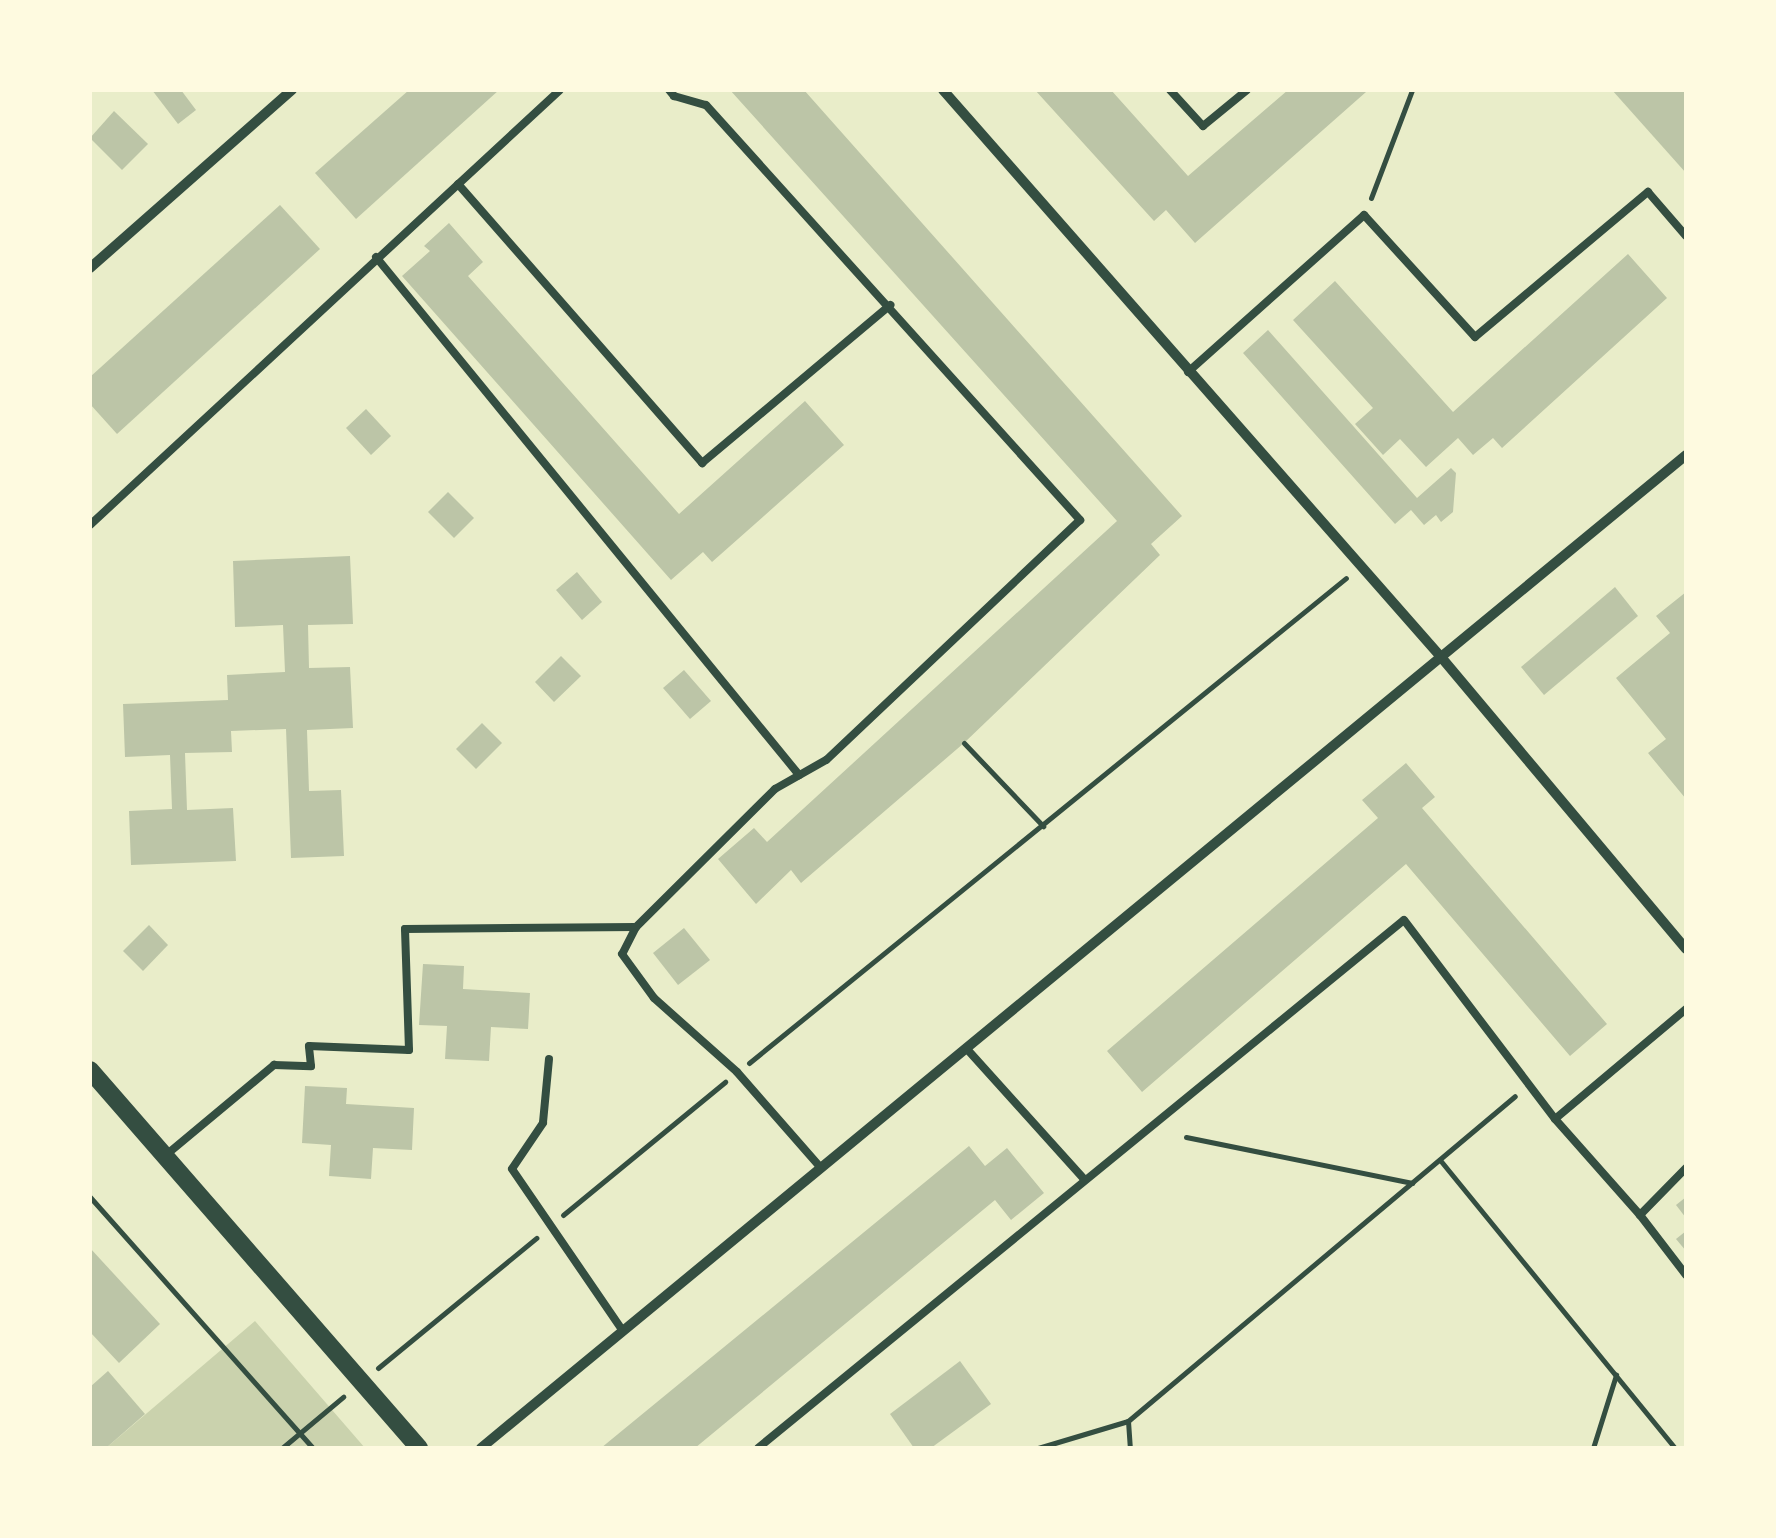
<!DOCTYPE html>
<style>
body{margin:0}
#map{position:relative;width:1776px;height:1538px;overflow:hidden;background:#e9edc9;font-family:Montserrat,sans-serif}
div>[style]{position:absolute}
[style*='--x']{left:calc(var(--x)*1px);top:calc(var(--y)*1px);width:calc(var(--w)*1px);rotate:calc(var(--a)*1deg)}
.green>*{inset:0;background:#cad2ad}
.building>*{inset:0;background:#bcc5a7}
.path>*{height:5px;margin:-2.5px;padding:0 2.5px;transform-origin:2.5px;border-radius:2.5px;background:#344e41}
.service>*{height:8px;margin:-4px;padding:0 4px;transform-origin:4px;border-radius:4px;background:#344e41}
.minor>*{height:10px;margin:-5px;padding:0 5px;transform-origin:5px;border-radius:5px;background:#344e41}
.tertiary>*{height:18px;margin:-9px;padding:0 9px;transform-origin:9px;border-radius:9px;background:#344e41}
span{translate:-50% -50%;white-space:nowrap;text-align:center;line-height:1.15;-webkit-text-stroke:9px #fefae0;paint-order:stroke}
.frame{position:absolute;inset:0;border:92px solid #fefae0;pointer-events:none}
</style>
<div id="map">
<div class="green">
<i style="clip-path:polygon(255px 1321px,365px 1448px,106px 1448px)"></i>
</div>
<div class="building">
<i style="clip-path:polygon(152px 90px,181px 90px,196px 110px,178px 124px)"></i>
<i style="clip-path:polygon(409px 90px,499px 90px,356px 219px,315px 173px)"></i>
<i style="clip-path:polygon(730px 90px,804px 90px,1182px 516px,1151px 544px,1160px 555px,964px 743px,801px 883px,791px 870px,756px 904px,718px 859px,754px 828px,767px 842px,1117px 521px)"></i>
<i style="clip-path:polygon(1035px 90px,1111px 90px,1188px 176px,1288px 90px,1366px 92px,1195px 243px,1166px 210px,1154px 221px)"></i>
<i style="clip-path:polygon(1612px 90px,1686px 90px,1686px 173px)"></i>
<i style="clip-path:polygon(114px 111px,148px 144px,122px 170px,90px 138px)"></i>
<i style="clip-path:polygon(280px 205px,320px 249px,117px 434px,90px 404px,90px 377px)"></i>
<i style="clip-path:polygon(449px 223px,483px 262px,468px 276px,679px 514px,805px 401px,844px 445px,712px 562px,703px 552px,671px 580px,402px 276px,430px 251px,424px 246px)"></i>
<i style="clip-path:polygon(1628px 254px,1667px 298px,1502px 448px,1493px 438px,1473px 455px,1458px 438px,1426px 467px,1400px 439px,1383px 455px,1355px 424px,1373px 408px,1293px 320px,1335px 281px,1453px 412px)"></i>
<i style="clip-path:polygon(1268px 330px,1417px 498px,1451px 468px,1456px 473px,1453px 512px,1441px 522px,1436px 515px,1424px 525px,1411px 510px,1395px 524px,1243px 353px)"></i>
<i style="clip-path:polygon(366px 409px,391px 436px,371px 455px,346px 428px)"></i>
<i style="clip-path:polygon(448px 492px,474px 518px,454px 538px,428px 512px)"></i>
<i style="clip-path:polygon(350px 556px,353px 624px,308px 625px,309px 668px,350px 667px,353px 728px,307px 730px,309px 791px,341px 790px,344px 856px,291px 858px,286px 729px,231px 731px,232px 752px,185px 753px,187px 810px,233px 808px,236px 861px,131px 865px,129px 811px,172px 809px,170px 755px,125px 757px,123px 704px,228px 700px,227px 675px,285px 672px,283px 625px,235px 627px,233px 561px)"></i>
<i style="clip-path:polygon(577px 572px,602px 602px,582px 620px,556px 590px)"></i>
<i style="clip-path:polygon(1615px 587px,1638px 616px,1544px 695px,1521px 667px)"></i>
<i style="clip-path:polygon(1686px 592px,1686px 799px,1648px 753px,1666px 739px,1616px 678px,1670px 633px,1656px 616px)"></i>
<i style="clip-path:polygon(561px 656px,581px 676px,554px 702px,535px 682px)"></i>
<i style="clip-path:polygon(684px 670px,711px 701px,690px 719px,663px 688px)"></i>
<i style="clip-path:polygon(482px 723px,502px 743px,476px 769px,456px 749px)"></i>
<i style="clip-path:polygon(1406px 763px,1435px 797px,1422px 808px,1607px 1024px,1570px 1056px,1406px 864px,1142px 1092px,1107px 1051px,1378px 818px,1362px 800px)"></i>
<i style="clip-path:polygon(149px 925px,168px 945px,143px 971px,123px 951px)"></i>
<i style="clip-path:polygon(684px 928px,710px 960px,678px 985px,653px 953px)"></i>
<i style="clip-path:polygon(423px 964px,464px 966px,463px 989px,530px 993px,528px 1029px,491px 1027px,489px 1061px,445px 1059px,447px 1026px,419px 1025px)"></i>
<i style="clip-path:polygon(305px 1086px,347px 1088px,346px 1104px,414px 1108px,412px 1150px,373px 1148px,371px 1179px,329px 1176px,331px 1145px,302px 1143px)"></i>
<i style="clip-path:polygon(969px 1146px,985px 1166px,1007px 1148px,1044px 1193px,1011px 1220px,995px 1200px,695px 1448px,601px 1448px)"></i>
<i style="clip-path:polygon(1686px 1197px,1686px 1218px,1676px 1205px)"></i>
<i style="clip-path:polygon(1686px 1231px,1686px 1251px,1676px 1239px)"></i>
<i style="clip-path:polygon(90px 1248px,160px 1324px,119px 1363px,90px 1332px)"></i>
<i style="clip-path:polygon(960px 1361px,991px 1404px,931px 1448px,914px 1448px,890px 1414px)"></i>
<i style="clip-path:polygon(108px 1371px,145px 1414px,106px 1448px,90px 1448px,90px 1387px)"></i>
</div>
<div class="path">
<i style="--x:1371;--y:198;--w:116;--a:-69.2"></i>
<i style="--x:964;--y:743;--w:115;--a:46.4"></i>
<i style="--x:749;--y:1063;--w:769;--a:-39.09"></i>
<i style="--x:1186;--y:1137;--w:231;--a:11.5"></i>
<i style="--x:1440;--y:1160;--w:372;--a:50.8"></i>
<i style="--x:90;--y:1197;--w:336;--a:48.4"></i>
<i style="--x:563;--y:1215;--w:210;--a:-39.4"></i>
<i style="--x:378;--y:1368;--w:205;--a:-39.4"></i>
<i style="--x:1128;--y:1421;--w:27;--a:86"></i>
<i style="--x:282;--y:1448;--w:80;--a:-39.9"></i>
<i style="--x:1038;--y:1448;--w:94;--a:-16.7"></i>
<i style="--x:1128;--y:1421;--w:505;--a:-40.02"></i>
<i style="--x:1593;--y:1448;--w:77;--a:-72.5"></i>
</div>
<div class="service">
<i style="--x:669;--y:90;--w:8;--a:50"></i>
<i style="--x:674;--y:96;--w:33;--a:16"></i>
<i style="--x:706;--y:105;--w:559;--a:47.97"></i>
<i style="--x:1080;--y:520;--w:349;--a:136.6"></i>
<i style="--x:826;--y:760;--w:59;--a:150.4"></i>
<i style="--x:775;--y:789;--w:196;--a:135.2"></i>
<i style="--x:636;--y:927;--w:30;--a:117"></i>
<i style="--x:622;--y:954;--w:54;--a:54"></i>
<i style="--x:654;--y:998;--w:111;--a:41.7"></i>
<i style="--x:737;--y:1072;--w:128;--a:48.8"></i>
<i style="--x:1170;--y:90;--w:49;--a:47.5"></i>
<i style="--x:1203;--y:126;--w:57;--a:-39.3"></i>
<i style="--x:458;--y:184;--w:371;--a:48.8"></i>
<i style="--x:702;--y:463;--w:246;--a:-40"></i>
<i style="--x:376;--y:257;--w:669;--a:50.76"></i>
<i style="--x:1188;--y:372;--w:236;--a:-41.7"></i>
<i style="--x:1364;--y:215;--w:165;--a:47.7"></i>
<i style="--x:1475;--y:337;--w:226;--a:-40"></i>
<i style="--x:1648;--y:192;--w:58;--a:49.2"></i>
<i style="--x:90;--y:525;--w:640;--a:-42.79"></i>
<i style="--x:966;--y:1048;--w:176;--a:48"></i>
<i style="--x:549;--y:1059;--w:64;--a:95.4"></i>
<i style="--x:543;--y:1123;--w:55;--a:124"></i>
<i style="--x:512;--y:1169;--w:196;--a:55.6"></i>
<i style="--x:166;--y:1155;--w:141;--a:-39.8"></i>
<i style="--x:274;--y:1065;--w:37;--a:2"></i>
<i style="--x:311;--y:1066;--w:20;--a:-96"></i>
<i style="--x:309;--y:1046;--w:100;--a:2.3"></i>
<i style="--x:409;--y:1050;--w:121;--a:-91.9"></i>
<i style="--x:405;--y:929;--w:231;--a:-0.5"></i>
<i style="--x:1686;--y:1168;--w:66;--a:134.4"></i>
<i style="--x:1640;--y:1215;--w:76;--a:52.5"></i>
<i style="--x:1640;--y:1215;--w:128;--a:-131.5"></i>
<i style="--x:1555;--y:1119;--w:171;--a:-40"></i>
<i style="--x:758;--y:1448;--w:834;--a:-39.26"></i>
<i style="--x:1404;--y:920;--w:250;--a:52.8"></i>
</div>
<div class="minor">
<i style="--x:943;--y:90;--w:755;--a:48.71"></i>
<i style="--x:1441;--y:657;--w:381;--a:50"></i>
<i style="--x:90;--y:268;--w:269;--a:-41.4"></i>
<i style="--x:481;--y:1448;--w:1561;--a:-39.49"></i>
</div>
<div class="tertiary">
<i style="--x:90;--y:1070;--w:501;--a:48.96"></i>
</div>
<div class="frame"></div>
</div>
